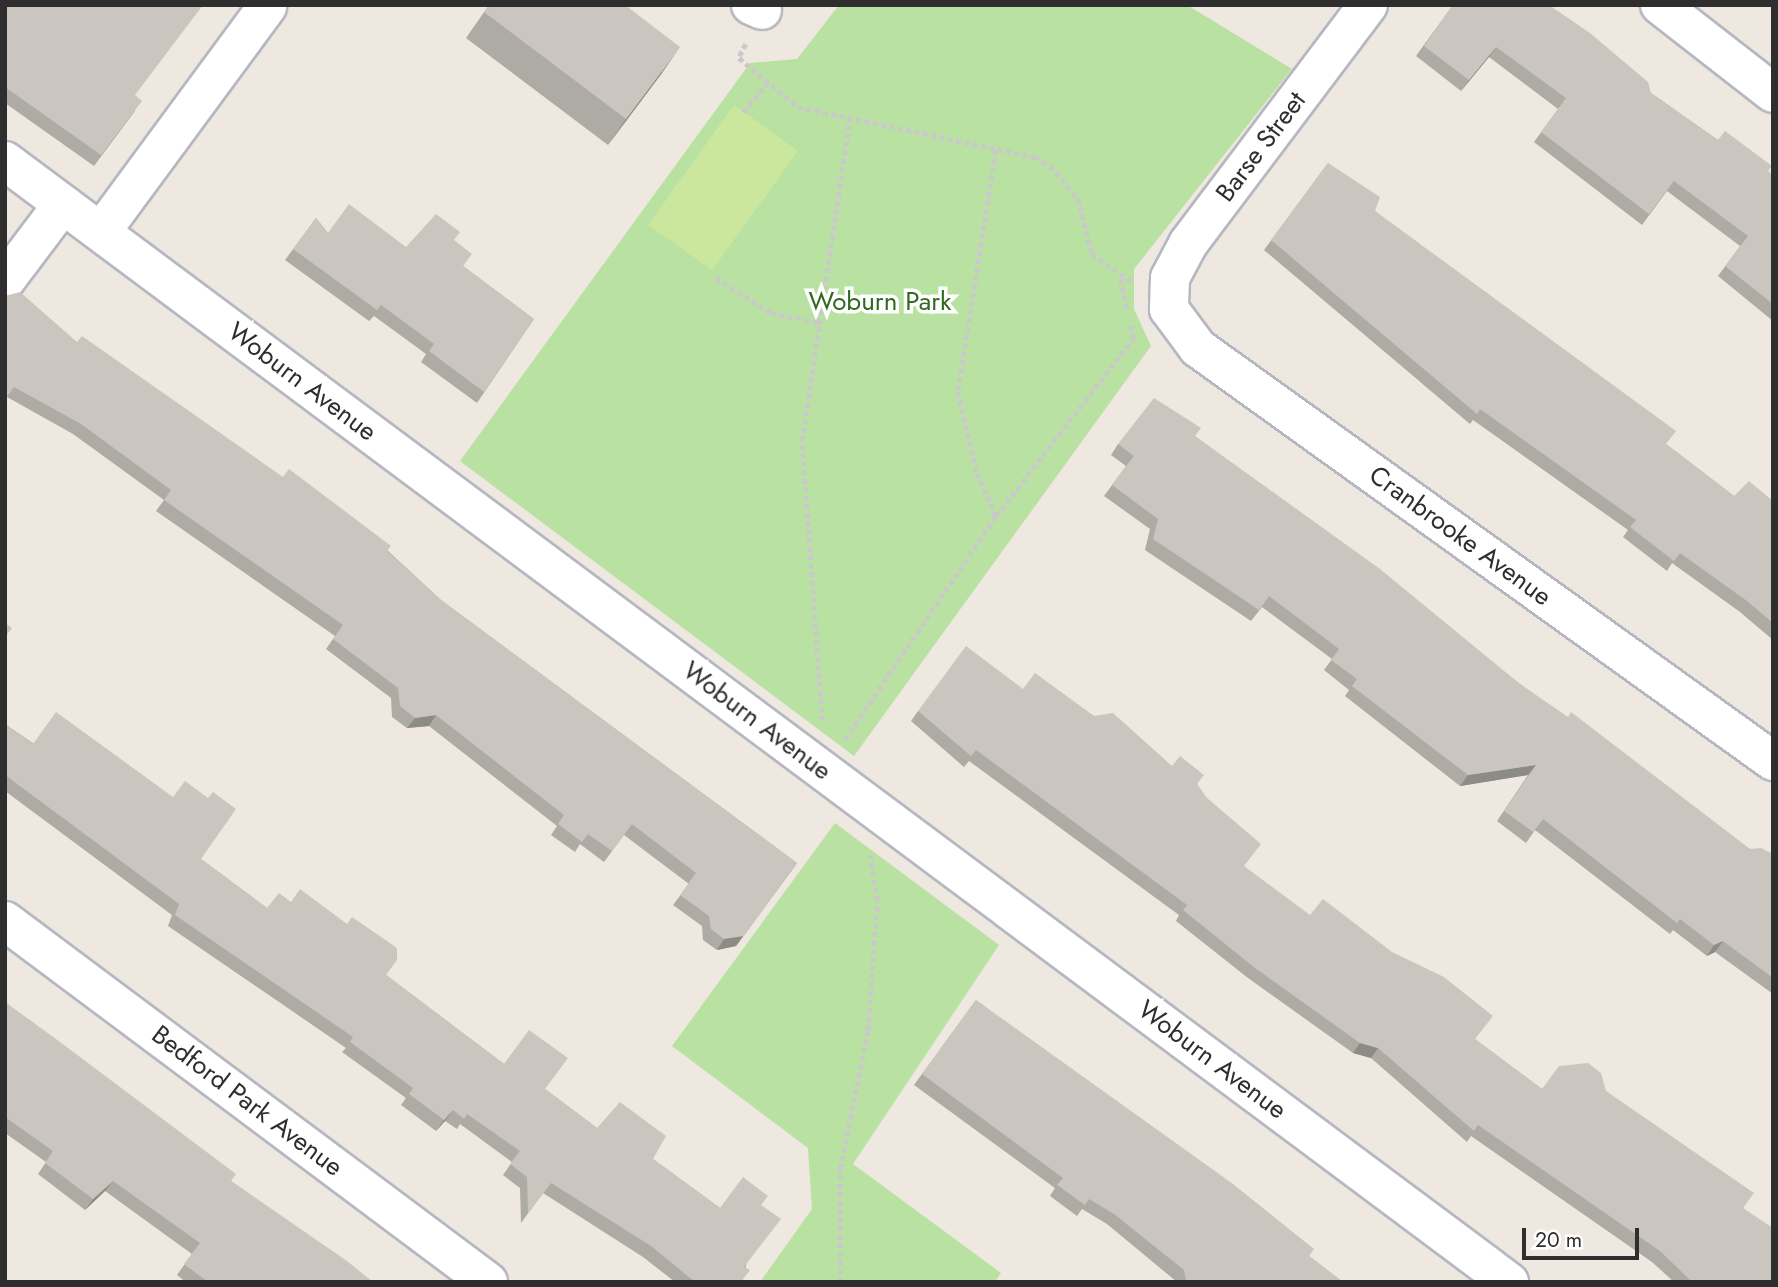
<!DOCTYPE html>
<style>
body{margin:0}
#map{position:relative;width:1778px;height:1287px;overflow:hidden;background:#eee8e1;font-family:Jost,sans-serif}
div>[style]{position:absolute}
[style*='--x']{left:calc(var(--x)*1px);top:calc(var(--y)*1px);width:calc(var(--w)*1px);rotate:calc(var(--a)*1deg)}
.green>*{inset:0;background:#b9e1a2}
.pitch>*{inset:0;background:#cbe79e}
.path>*{height:4.5px;margin-top:-2.25px;transform-origin:0;background:repeating-linear-gradient(90deg,#c9c9c9 0 5px,transparent 0 8.5px)}
.roads{filter:drop-shadow(2px 0 #b5b8c0) drop-shadow(-2px 0 #b5b8c0) drop-shadow(0 2px #b5b8c0) drop-shadow(0 -2px #b5b8c0)}
.minor>*{height:38px;margin:-19px;padding:0 19px;transform-origin:19px;border-radius:19px;background:#fff}
.wall>*{inset:0;background:#aeaaa4}
.shaded-wall>*{inset:0;background:#8d8b86}
.building>*{inset:0;background:#cac6bf}
span{translate:-50% -50%;white-space:nowrap;text-align:center;line-height:1.15;-webkit-text-stroke:7px #fff;paint-order:stroke}
.street-label{font-size:26px;color:#2e2e2e}
.park-label{font-size:26px;color:#316920}
.frame{position:absolute;inset:0;border:7px solid #2e2e2e;pointer-events:none}
.scale{position:absolute;left:1522px;top:1228px;width:117px;height:32px;box-sizing:border-box;border:4px solid #2e2e2e;border-top:0;padding-left:9px;font-size:21px;line-height:24px;white-space:nowrap;color:#2e2e2e;-webkit-text-stroke:5px #fff;paint-order:stroke}
</style>
<div id="map">
<div class="green">
<i style="clip-path:polygon(839px 5px,1187px 5px,1292px 69px,1134px 269px,1134px 309px,1151px 346px,854px 756px,460px 461px,750px 63px,797px 59px)"></i>
<i style="clip-path:polygon(835px 823px,999px 945px,853px 1164px,1001px 1273px,995px 1282px,760px 1282px,812px 1209px,808px 1148px,672px 1046px)"></i>
</div>
<div class="pitch">
<i style="clip-path:polygon(734px 105px,798px 151px,712px 270px,648px 225px)"></i>
</div>
<div class="path">
<i style="--x:746;--y:44;--w:16;--a:117"></i>
<i style="--x:739;--y:58;--w:77;--a:39.7"></i>
<i style="--x:798;--y:107;--w:242;--a:11.9"></i>
<i style="--x:1035;--y:157;--w:17;--a:31"></i>
<i style="--x:1050;--y:166;--w:43;--a:48.8"></i>
<i style="--x:1078;--y:198;--w:58;--a:76"></i>
<i style="--x:1092;--y:254;--w:49;--a:35"></i>
<i style="--x:743;--y:112;--w:40;--a:-50"></i>
<i style="--x:996;--y:150;--w:245;--a:98.9"></i>
<i style="--x:958;--y:392;--w:83;--a:76.8"></i>
<i style="--x:977;--y:473;--w:47;--a:66.2"></i>
<i style="--x:716;--y:278;--w:65;--a:32.5"></i>
<i style="--x:771;--y:313;--w:49;--a:10.6"></i>
<i style="--x:1121;--y:279;--w:30;--a:78"></i>
<i style="--x:822;--y:721;--w:281;--a:-94.1"></i>
<i style="--x:802;--y:441;--w:323;--a:-81.6"></i>
<i style="--x:845;--y:739;--w:269;--a:-55.9"></i>
<i style="--x:996;--y:516;--w:224;--a:-52.3"></i>
<i style="--x:1133;--y:339;--w:16;--a:-101"></i>
<i style="--x:840;--y:1282;--w:113;--a:-90"></i>
<i style="--x:840;--y:1169;--w:142;--a:-78.6"></i>
<i style="--x:868;--y:1030;--w:129;--a:-86"></i>
<i style="--x:877;--y:901;--w:46;--a:-98.8"></i>
</div>
<div class="roads">
<div class="minor">
<i style="--x:751;--y:5;--w:12;--a:24"></i>
<i style="--x:1368;--y:5;--w:299;--a:127"></i>
<i style="--x:1188;--y:244;--w:38;--a:118"></i>
<i style="--x:1170;--y:278;--w:31;--a:92"></i>
<i style="--x:1169;--y:309;--w:49;--a:53.4"></i>
<i style="--x:1198;--y:348;--w:708;--a:35.69"></i>
<i style="--x:1660;--y:5;--w:143;--a:37.9"></i>
<i style="--x:5;--y:161;--w:1876;--a:36.7"></i>
<i style="--x:101;--y:232;--w:280;--a:-53.6"></i>
<i style="--x:5;--y:281;--w:96;--a:-53"></i>
<i style="--x:5;--y:921;--w:603;--a:36.77"></i>
</div>
</div>
<div class="wall">
<i style="clip-path:polygon(5px 5px,135px 95px,135px 111px,94px 166px,5px 103px)"></i>
<i style="clip-path:polygon(489px 5px,662px 73px,608px 145px,466px 38px)"></i>
<i style="clip-path:polygon(1453px 5px,1651px 93px,1718px 140px,1768px 171px,1773px 176px,1773px 321px,1718px 276px,1740px 246px,1667px 191px,1642px 225px,1534px 142px,1558px 109px,1489px 57px,1461px 91px,1416px 56px)"></i>
<i style="clip-path:polygon(1328px 163px,1375px 211px,1666px 444px,1734px 496px,1773px 501px,1773px 640px,1740px 612px,1672px 563px,1667px 571px,1623px 537px,1628px 530px,1473px 420px,1470px 424px,1264px 250px)"></i>
<i style="clip-path:polygon(316px 218px,328px 233px,406px 247px,454px 240px,463px 266px,534px 319px,477px 403px,421px 362px,426px 354px,374px 316px,369px 321px,285px 260px)"></i>
<i style="clip-path:polygon(5px 296px,77px 342px,388px 551px,441px 600px,797px 863px,736px 946px,717px 950px,703px 940px,702px 926px,673px 905px,689px 884px,624px 835px,604px 862px,580px 844px,575px 852px,551px 835px,557px 826px,429px 726px,407px 728px,392px 717px,391px 698px,326px 649px,335px 636px,156px 511px,164px 500px,73px 434px,7px 397px)"></i>
<i style="clip-path:polygon(1195px 436px,1520px 684px,1750px 849px,1773px 854px,1773px 994px,1715px 952px,1707px 956px,1673px 930px,1670px 934px,1535px 830px,1526px 843px,1497px 821px,1528px 775px,1460px 786px,1345px 696px,1349px 690px,1324px 670px,1332px 659px,1262px 607px,1251px 621px,1145px 550px,1150px 529px,1104px 496px,1126px 466px,1111px 455px,1118px 444px)"></i>
<i style="clip-path:polygon(1023px 689px,1094px 716px,1172px 766px,1197px 784px,1244px 867px,1542px 1089px,1606px 1091px,1744px 1208px,1773px 1282px,1674px 1282px,1652px 1262px,1471px 1136px,1467px 1142px,1371px 1058px,1353px 1053px,1248px 978px,1176px 921px,1179px 915px,969px 761px,964px 767px,911px 721px,918px 711px)"></i>
<i style="clip-path:polygon(5px 724px,201px 859px,267px 908px,386px 975px,504px 1064px,545px 1089px,597px 1128px,653px 1159px,720px 1208px,761px 1205px,742px 1282px,675px 1282px,643px 1257px,543px 1193px,521px 1223px,520px 1188px,503px 1175px,512px 1162px,460px 1124px,457px 1129px,445px 1121px,436px 1131px,401px 1105px,406px 1098px,342px 1052px,346px 1048px,168px 926px,172px 915px,5px 791px)"></i>
<i style="clip-path:polygon(976px 1000px,1309px 1256px,1343px 1282px,1177px 1282px,1107px 1224px,1082px 1209px,1077px 1216px,1050px 1196px,1055px 1188px,914px 1085px)"></i>
<i style="clip-path:polygon(5px 1002px,231px 1181px,373px 1282px,186px 1282px,177px 1275px,192px 1254px,105px 1191px,85px 1210px,38px 1174px,46px 1162px,5px 1133px)"></i>
</div>
<div class="shaded-wall">
<i style="clip-path:polygon(680px 47px,662px 73px,608px 145px,626px 119px)"></i>
<i style="clip-path:polygon(1496px 47px,1489px 57px,1461px 91px,1469px 80px)"></i>
<i style="clip-path:polygon(436px 715px,429px 726px,407px 728px,415px 718px)"></i>
<i style="clip-path:polygon(1536px 765px,1528px 775px,1460px 786px,1468px 775px)"></i>
<i style="clip-path:polygon(797px 863px,736px 946px,717px 950px,724px 939px)"></i>
<i style="clip-path:polygon(1723px 941px,1715px 952px,1707px 956px,1714px 945px)"></i>
<i style="clip-path:polygon(1360px 1043px,1378px 1048px,1371px 1058px,1353px 1053px)"></i>
<i style="clip-path:polygon(453px 1110px,445px 1121px,436px 1131px,444px 1120px)"></i>
<i style="clip-path:polygon(113px 1181px,105px 1191px,85px 1210px,93px 1199px)"></i>
</div>
<div class="building">
<i style="clip-path:polygon(5px 5px,203px 5px,135px 95px,142px 101px,101px 155px,5px 87px)"></i>
<i style="clip-path:polygon(489px 5px,625px 5px,680px 47px,626px 119px,484px 12px)"></i>
<i style="clip-path:polygon(1453px 5px,1549px 5px,1590px 33px,1648px 82px,1651px 93px,1718px 140px,1725px 131px,1772px 166px,1768px 171px,1773px 176px,1773px 304px,1725px 266px,1748px 236px,1674px 181px,1649px 214px,1541px 132px,1566px 98px,1496px 47px,1469px 80px,1424px 46px)"></i>
<i style="clip-path:polygon(1328px 163px,1380px 197px,1375px 211px,1676px 431px,1666px 444px,1734px 496px,1749px 481px,1773px 501px,1773px 623px,1747px 601px,1680px 553px,1674px 561px,1630px 527px,1636px 520px,1480px 409px,1477px 414px,1271px 240px)"></i>
<i style="clip-path:polygon(349px 204px,406px 247px,436px 214px,460px 232px,454px 240px,472px 254px,463px 266px,534px 319px,484px 392px,429px 351px,434px 344px,381px 305px,377px 310px,293px 249px,316px 218px,328px 233px)"></i>
<i style="clip-path:polygon(20px 292px,77px 342px,82px 336px,283px 477px,289px 469px,391px 546px,387px 551px,441px 600px,797px 863px,744px 936px,724px 939px,711px 929px,709px 916px,680px 895px,696px 873px,632px 824px,612px 851px,588px 834px,582px 842px,558px 824px,564px 815px,436px 715px,415px 718px,400px 706px,398px 688px,333px 639px,343px 625px,164px 500px,171px 490px,81px 424px,14px 387px,5px 399px,5px 296px)"></i>
<i style="clip-path:polygon(1154px 398px,1201px 428px,1195px 436px,1380px 569px,1520px 684px,1568px 717px,1571px 712px,1750px 849px,1761px 848px,1773px 854px,1773px 978px,1723px 941px,1714px 945px,1680px 919px,1677px 923px,1543px 819px,1533px 832px,1504px 811px,1536px 765px,1468px 775px,1352px 686px,1357px 679px,1331px 660px,1339px 649px,1269px 596px,1259px 610px,1153px 539px,1158px 519px,1112px 485px,1134px 456px,1118px 444px)"></i>
<i style="clip-path:polygon(5px 623px,12px 628px,5px 637px)"></i>
<i style="clip-path:polygon(966px 646px,1023px 689px,1035px 673px,1094px 716px,1113px 713px,1172px 766px,1180px 756px,1204px 775px,1197px 784px,1207px 798px,1261px 844px,1244px 866px,1310px 915px,1323px 899px,1392px 952px,1444px 977px,1493px 1016px,1475px 1039px,1542px 1089px,1559px 1066px,1588px 1063px,1601px 1073px,1606px 1091px,1754px 1193px,1743px 1208px,1773px 1228px,1773px 1282px,1692px 1282px,1660px 1251px,1478px 1125px,1474px 1131px,1378px 1048px,1360px 1043px,1255px 968px,1183px 910px,1187px 905px,976px 750px,971px 756px,918px 711px)"></i>
<i style="clip-path:polygon(56px 712px,173px 797px,185px 781px,208px 798px,213px 792px,236px 809px,201px 859px,267px 908px,279px 893px,291px 902px,300px 889px,347px 924px,352px 917px,397px 948px,397px 960px,386px 975px,504px 1064px,529px 1030px,568px 1058px,545px 1089px,597px 1128px,620px 1102px,666px 1136px,653px 1159px,720px 1208px,743px 1177px,768px 1196px,761px 1205px,781px 1219px,744px 1267px,750px 1270px,741px 1282px,695px 1282px,651px 1246px,551px 1183px,528px 1213px,527px 1177px,510px 1164px,520px 1151px,467px 1114px,464px 1119px,453px 1110px,444px 1120px,409px 1094px,413px 1088px,350px 1042px,353px 1037px,175px 915px,179px 904px,5px 775px,5px 724px,33px 744px)"></i>
<i style="clip-path:polygon(976px 1000px,1233px 1184px,1314px 1249px,1309px 1256px,1343px 1282px,1187px 1282px,1186px 1281px,1184px 1270px,1114px 1214px,1089px 1199px,1085px 1205px,1057px 1185px,1063px 1178px,922px 1074px)"></i>
<i style="clip-path:polygon(5px 1002px,56px 1039px,236px 1174px,231px 1181px,347px 1261px,373px 1282px,208px 1282px,184px 1264px,200px 1243px,113px 1181px,93px 1199px,45px 1163px,53px 1151px,5px 1117px)"></i>
</div>
<div class="street-label">
<span style="left:1261px;top:147px;rotate:-53deg">Barse Street</span>
<span style="left:302px;top:382px;rotate:37deg">Woburn Avenue</span>
<span style="left:1460px;top:536px;rotate:36deg">Cranbrooke Avenue</span>
<span style="left:757px;top:721px;rotate:37deg">Woburn Avenue</span>
<span style="left:1212px;top:1060px;rotate:37deg">Woburn Avenue</span>
<span style="left:247px;top:1101px;rotate:37deg">Bedford Park Avenue</span>
</div>
<div class="park-label">
<span style="left:880px;top:302px">Woburn Park</span>
</div>
<div class="frame"></div>
<div class="scale">20 m</div>
</div>
